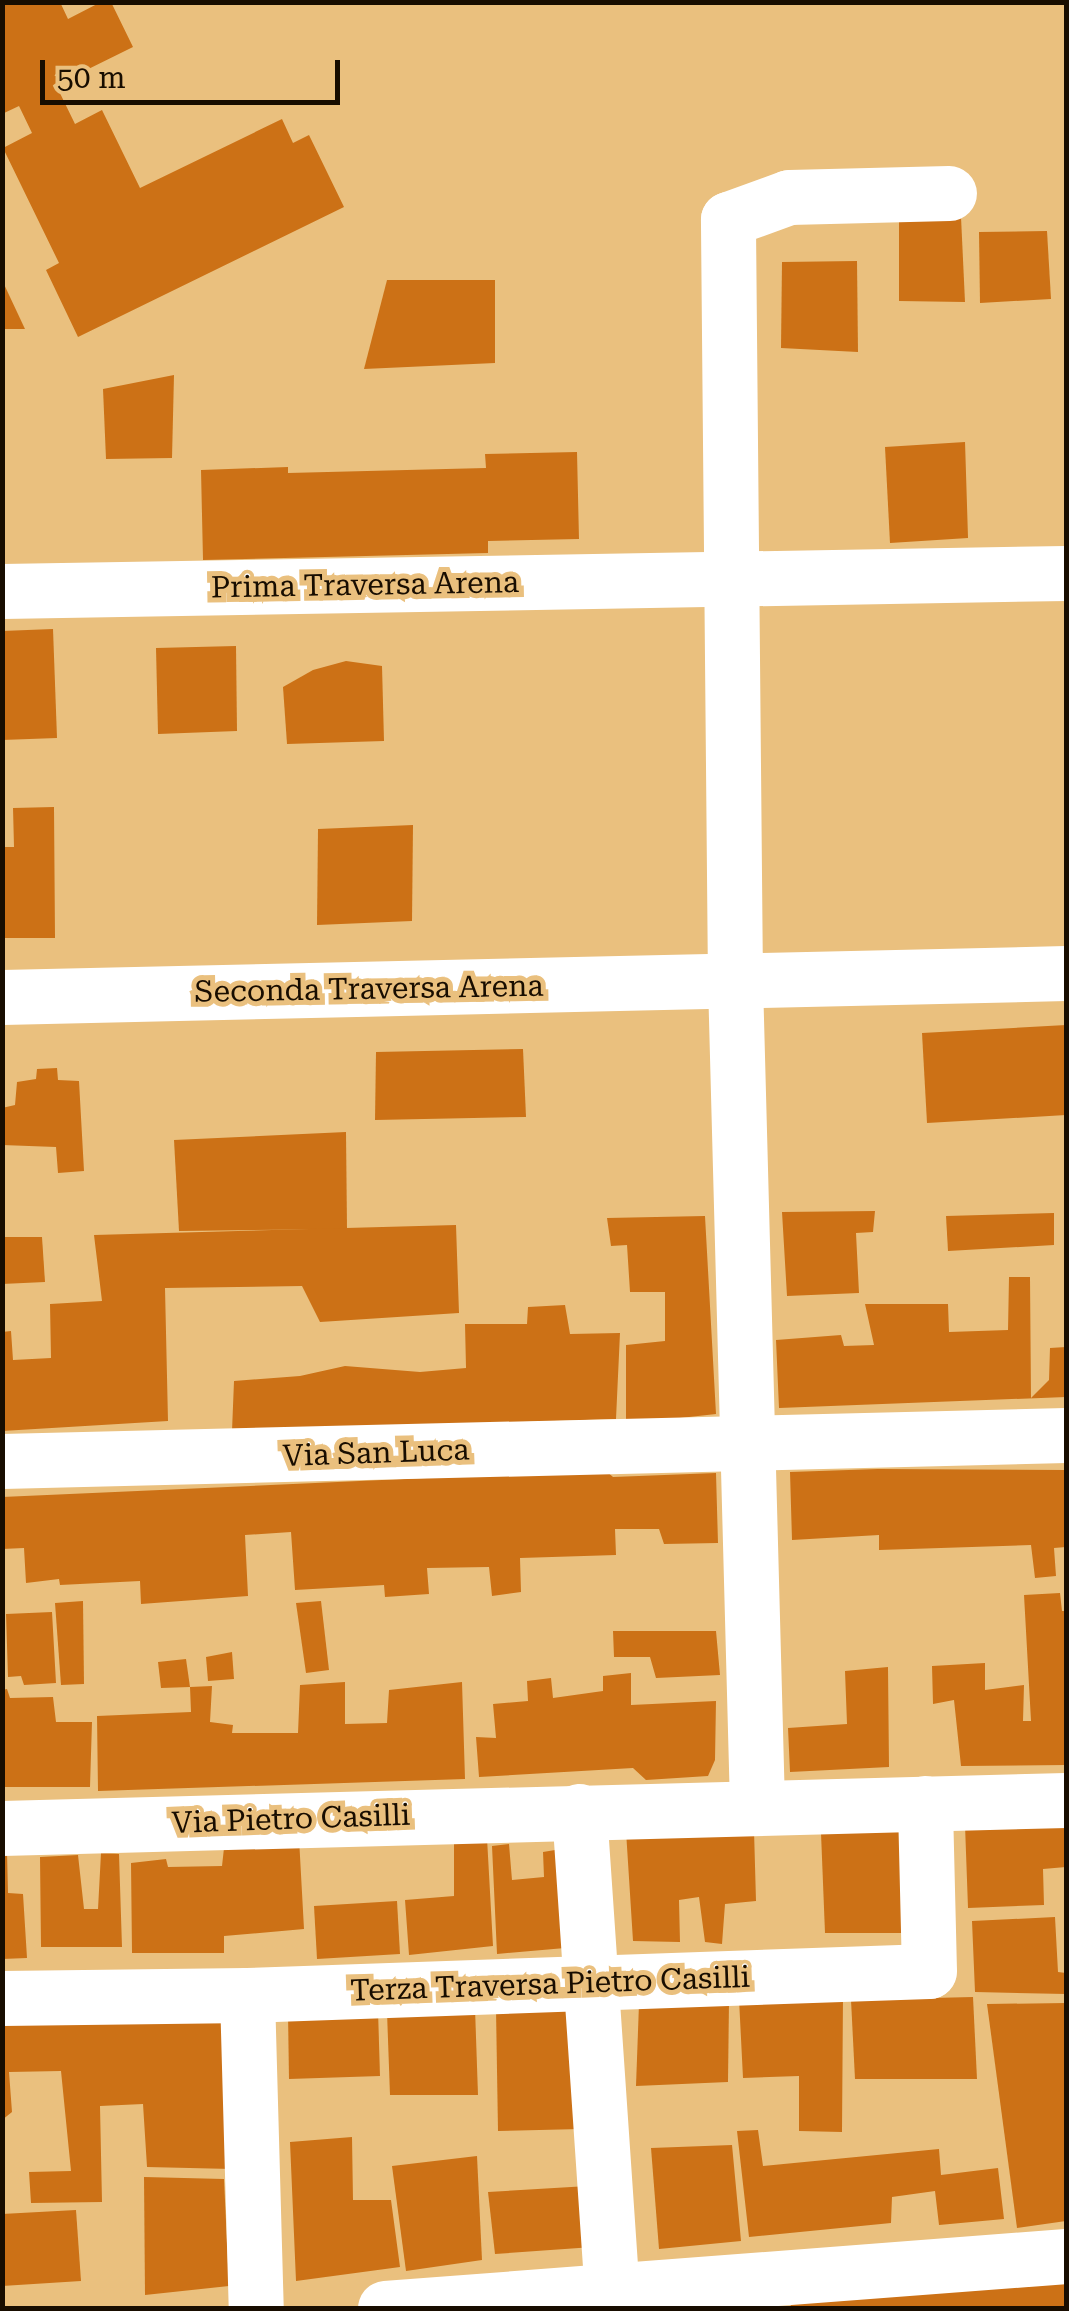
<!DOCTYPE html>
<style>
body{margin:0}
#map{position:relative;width:1069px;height:2311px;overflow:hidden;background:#eac07e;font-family:"Roboto Serif",serif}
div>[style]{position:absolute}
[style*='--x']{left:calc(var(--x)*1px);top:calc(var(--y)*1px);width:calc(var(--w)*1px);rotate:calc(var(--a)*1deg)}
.building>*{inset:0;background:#cc7116}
.minor>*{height:55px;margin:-27.5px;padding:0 27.5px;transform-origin:27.5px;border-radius:27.5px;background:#fff}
span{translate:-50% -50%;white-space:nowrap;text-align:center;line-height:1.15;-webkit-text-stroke:10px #eac07e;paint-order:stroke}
.street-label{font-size:30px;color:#180d00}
.frame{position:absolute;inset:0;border:5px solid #180d00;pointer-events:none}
.scale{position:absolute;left:40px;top:60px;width:300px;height:45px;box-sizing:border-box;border:5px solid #180d00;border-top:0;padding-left:12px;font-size:30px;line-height:35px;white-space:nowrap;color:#180d00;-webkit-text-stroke:8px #eac07e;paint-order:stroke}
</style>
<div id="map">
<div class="building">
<i style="clip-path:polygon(2px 2px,60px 2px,68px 19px,101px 2px,111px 2px,133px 47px,56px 85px,75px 124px,102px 110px,140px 188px,282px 119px,293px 143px,309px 135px,344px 207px,78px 337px,46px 270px,59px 263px,3px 148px,32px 133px,19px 106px,2px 114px)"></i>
<i style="clip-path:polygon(961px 217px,965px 302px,899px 301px,899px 222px)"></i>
<i style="clip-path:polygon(1047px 231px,1051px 299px,980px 303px,979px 232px)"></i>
<i style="clip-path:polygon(857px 261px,858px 352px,781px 348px,782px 262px)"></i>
<i style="clip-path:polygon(2px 280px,25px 329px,2px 329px)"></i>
<i style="clip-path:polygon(387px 280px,495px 280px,495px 363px,364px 369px)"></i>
<i style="clip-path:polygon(174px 375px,172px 458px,106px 459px,103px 389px)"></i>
<i style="clip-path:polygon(965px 442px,968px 538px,890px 543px,885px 447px)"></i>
<i style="clip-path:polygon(577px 452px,579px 539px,488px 541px,488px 553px,203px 560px,201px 470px,288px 467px,288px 473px,486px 468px,485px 454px)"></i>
<i style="clip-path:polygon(53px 629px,57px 738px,2px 740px,2px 631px)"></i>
<i style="clip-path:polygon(236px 646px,237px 731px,158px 734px,156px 648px)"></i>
<i style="clip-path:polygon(346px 661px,382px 666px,384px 741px,287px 744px,283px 687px,313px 670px)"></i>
<i style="clip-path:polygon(54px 807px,55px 938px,2px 938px,2px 847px,14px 847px,13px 808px)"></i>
<i style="clip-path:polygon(413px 825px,412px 921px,317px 925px,318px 829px)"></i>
<i style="clip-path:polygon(1066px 1025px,1066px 1115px,927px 1123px,922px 1033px)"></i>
<i style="clip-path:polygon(523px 1049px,526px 1117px,375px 1120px,376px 1052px)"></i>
<i style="clip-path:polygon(57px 1068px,58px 1080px,79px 1081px,84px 1171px,58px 1173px,56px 1147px,2px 1145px,2px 1108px,15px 1105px,17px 1082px,36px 1079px,37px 1069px)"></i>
<i style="clip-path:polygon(346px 1132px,347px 1229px,179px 1231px,174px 1140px)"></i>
<i style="clip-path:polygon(875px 1211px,873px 1232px,856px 1233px,859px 1293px,787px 1296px,782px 1212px)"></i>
<i style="clip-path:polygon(1054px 1213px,1054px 1245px,948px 1251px,946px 1216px)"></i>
<i style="clip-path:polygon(705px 1216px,716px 1414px,626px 1424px,626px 1345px,665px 1341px,665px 1292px,630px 1292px,627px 1245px,611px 1246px,607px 1218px)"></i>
<i style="clip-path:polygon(456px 1225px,459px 1313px,320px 1322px,302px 1286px,165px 1288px,168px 1421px,2px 1431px,2px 1332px,11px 1331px,13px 1360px,51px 1358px,50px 1304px,102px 1301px,94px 1235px)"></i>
<i style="clip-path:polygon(2px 1237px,42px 1237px,45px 1282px,2px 1284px)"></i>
<i style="clip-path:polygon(1009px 1277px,1030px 1277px,1031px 1398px,1049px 1380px,1050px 1348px,1066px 1347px,1066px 1397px,779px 1408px,776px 1340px,841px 1335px,844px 1346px,874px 1345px,865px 1304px,948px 1304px,949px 1332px,1008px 1330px)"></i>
<i style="clip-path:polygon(565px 1305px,570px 1334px,620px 1333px,616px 1419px,232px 1431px,234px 1381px,300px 1376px,345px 1366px,420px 1372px,466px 1368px,465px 1324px,527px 1324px,528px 1307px)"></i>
<i style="clip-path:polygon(878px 1469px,1066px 1470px,1066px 1547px,1054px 1548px,1056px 1576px,1035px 1578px,1031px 1545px,879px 1550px,879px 1535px,792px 1540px,790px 1472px)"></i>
<i style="clip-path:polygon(605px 1470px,613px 1477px,716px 1473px,718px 1543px,664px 1544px,659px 1529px,615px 1529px,616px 1555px,520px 1558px,521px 1592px,492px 1596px,489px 1567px,427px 1568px,429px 1594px,385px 1597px,384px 1585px,295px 1590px,291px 1532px,245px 1535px,248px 1596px,141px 1604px,140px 1581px,60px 1585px,59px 1579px,26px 1583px,24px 1548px,2px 1549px,2px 1497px)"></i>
<i style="clip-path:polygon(1060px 1593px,1062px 1611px,1066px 1611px,1066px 1765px,961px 1766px,954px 1700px,933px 1704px,932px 1666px,985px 1663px,985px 1690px,1024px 1685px,1023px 1721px,1031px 1721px,1024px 1595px)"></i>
<i style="clip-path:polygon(83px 1601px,84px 1684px,61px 1685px,55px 1603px)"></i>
<i style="clip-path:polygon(321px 1601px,329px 1670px,306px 1673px,296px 1603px)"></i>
<i style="clip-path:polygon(52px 1612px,56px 1683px,24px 1685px,21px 1676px,8px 1677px,6px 1614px)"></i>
<i style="clip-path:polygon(613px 1631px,716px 1631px,720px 1675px,656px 1678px,650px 1657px,614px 1657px)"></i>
<i style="clip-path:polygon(232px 1652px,234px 1679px,208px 1681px,206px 1657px)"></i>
<i style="clip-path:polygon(186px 1659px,190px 1687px,161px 1688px,158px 1662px)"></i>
<i style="clip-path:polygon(888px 1667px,889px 1767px,790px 1772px,788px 1728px,847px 1724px,845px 1671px)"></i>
<i style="clip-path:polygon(631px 1673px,631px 1705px,716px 1701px,715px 1760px,708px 1776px,646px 1780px,633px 1768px,479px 1777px,476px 1737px,496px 1738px,493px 1704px,528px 1701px,527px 1681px,551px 1678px,553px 1698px,603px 1691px,603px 1676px)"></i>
<i style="clip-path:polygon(345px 1682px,345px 1724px,387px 1723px,389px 1690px,462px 1682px,465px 1779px,98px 1791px,97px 1716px,191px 1712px,190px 1687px,212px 1686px,210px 1722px,233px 1725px,232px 1733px,298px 1733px,300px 1685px)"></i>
<i style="clip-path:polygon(7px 1689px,10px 1698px,53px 1697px,56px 1722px,92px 1722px,90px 1787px,2px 1787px,2px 1690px)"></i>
<i style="clip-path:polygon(1066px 1823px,1066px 1867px,1043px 1869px,1044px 1905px,968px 1908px,965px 1825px)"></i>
<i style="clip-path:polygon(905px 1826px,910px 1933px,825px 1933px,821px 1833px)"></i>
<i style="clip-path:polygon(754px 1830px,756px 1901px,725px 1904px,722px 1944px,705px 1942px,699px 1897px,679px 1900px,680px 1942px,633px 1941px,626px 1831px)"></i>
<i style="clip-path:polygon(299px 1838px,304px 1929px,224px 1936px,224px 1953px,132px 1953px,131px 1863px,166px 1859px,168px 1867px,222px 1866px,224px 1848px)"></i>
<i style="clip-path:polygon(487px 1838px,493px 1946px,409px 1955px,405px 1900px,454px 1896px,454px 1840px)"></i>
<i style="clip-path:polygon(509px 1844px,512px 1880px,544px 1877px,543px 1852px,555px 1850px,565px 1948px,497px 1954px,492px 1846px)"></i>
<i style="clip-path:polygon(7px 1852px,8px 1893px,23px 1894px,27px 1958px,2px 1959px,2px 1853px)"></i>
<i style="clip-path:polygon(101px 1853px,119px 1854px,122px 1947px,41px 1947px,40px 1857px,78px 1855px,84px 1909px,98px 1909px)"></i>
<i style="clip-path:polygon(397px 1901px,400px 1954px,317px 1959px,314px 1906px)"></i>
<i style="clip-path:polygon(1055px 1917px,1058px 1972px,1066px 1973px,1066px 1994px,975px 1992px,972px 1921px)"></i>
<i style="clip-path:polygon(843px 1996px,842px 2132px,799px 2131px,799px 2076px,743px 2078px,739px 1999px)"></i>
<i style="clip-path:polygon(973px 1997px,977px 2079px,855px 2079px,851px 2000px)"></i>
<i style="clip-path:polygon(729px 2001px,728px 2082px,636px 2086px,639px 2004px)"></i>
<i style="clip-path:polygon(1066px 2003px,1066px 2221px,1017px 2228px,987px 2004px)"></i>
<i style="clip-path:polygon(576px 2007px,581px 2129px,498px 2131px,496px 2009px)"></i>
<i style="clip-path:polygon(475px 2008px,478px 2095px,390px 2095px,387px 2012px)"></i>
<i style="clip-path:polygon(378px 2010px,380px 2076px,289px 2079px,288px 2013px)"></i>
<i style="clip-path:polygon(230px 2011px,232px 2169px,147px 2167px,143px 2104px,100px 2106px,102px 2202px,31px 2203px,29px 2172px,71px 2171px,61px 2071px,9px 2072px,12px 2112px,2px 2120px,2px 2018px)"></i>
<i style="clip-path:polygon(758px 2130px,763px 2166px,939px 2149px,941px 2175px,998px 2168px,1004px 2219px,939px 2225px,935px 2191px,892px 2197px,891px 2223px,749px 2237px,737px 2131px)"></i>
<i style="clip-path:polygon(352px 2137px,353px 2200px,391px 2200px,400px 2267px,296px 2281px,290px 2142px)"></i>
<i style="clip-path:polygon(732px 2145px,741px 2241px,659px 2249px,651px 2148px)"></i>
<i style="clip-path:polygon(477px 2156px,482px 2260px,406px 2271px,392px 2166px)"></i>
<i style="clip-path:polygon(144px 2177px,224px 2179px,229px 2286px,145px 2295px)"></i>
<i style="clip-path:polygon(588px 2186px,593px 2247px,495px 2254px,488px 2192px)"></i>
<i style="clip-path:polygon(76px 2210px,81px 2281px,2px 2286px,2px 2214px)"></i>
<i style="clip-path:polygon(1066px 2277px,1066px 2308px,791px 2308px,790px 2299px)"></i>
</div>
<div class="minor">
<i style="--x:2;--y:591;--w:1064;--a:-0.97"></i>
<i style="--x:2;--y:997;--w:1064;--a:-1.29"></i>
<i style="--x:2;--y:1461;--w:1064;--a:-1.4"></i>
<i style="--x:757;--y:1805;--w:823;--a:-91.53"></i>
<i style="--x:735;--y:982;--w:763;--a:-90.53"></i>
<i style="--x:728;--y:219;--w:65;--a:-19.8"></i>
<i style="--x:789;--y:197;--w:160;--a:-1.4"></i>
<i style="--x:579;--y:1811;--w:481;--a:86.1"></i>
<i style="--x:2;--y:1828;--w:1064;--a:-1.51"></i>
<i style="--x:247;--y:1995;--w:313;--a:88.4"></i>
<i style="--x:2;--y:1998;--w:245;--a:-0.7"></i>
<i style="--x:247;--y:1995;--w:682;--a:-2.02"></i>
<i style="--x:929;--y:1971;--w:168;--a:-91.4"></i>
<i style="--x:385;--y:2308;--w:683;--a:-4.37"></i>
</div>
<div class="street-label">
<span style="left:365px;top:585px;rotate:-1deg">Prima Traversa Arena</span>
<span style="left:369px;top:989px;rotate:-1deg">Seconda Traversa Arena</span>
<span style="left:376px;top:1453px;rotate:-2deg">Via San Luca</span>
<span style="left:291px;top:1819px;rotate:-2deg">Via Pietro Casilli</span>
<span style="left:550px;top:1984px;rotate:-2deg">Terza Traversa Pietro Casilli</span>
</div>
<div class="frame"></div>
<div class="scale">50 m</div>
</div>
